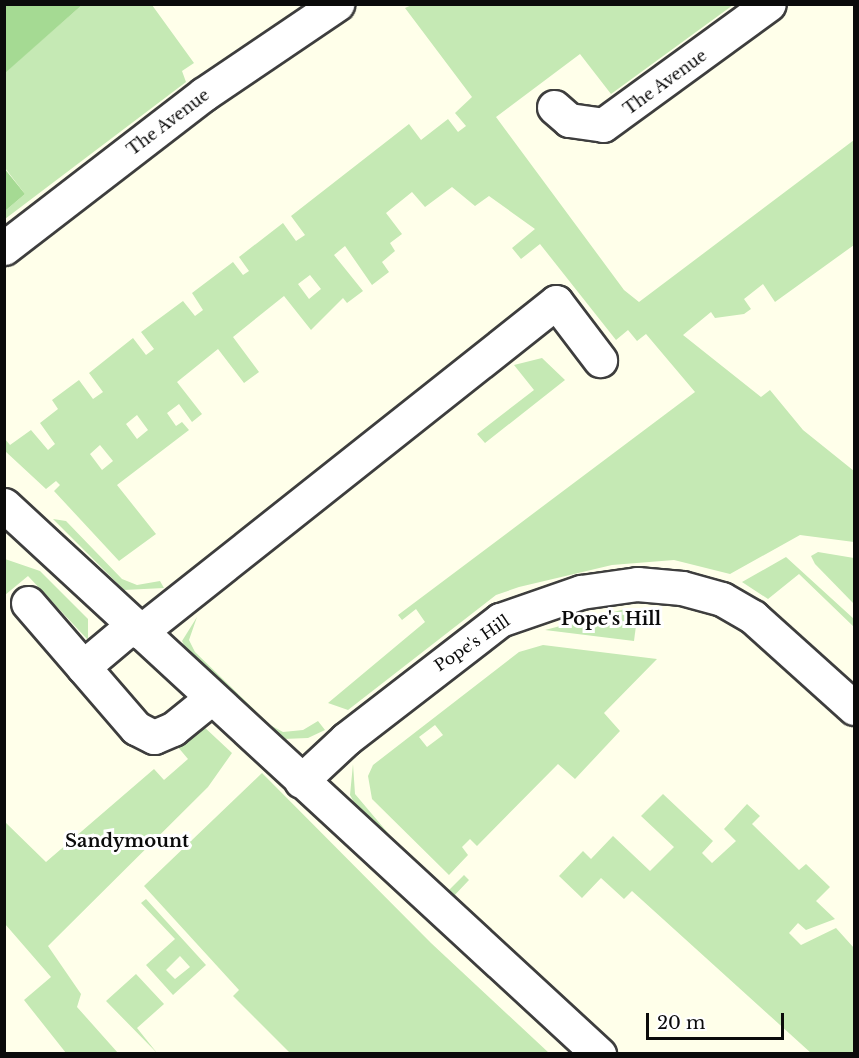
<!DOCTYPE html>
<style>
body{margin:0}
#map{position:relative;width:859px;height:1058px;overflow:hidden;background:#ffffea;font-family:"Libre Baskerville",serif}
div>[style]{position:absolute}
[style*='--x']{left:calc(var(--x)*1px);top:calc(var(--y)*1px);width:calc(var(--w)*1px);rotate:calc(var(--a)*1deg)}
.green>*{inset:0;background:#c5e9b4}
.forest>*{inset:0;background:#a5da93}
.roads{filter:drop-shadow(2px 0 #3e3e3e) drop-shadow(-2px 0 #3e3e3e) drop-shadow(0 2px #3e3e3e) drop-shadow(0 -2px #3e3e3e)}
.minor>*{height:33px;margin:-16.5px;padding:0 16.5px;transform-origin:16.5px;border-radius:16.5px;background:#fff}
span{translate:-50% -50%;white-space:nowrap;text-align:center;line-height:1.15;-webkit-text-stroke:6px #fff;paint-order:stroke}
.street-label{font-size:16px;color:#0b0b0b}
.neighbourhood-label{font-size:18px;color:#0b0b0b;font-weight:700}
.frame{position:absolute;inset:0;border:6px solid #0b0b0b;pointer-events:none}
.scale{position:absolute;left:646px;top:1013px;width:138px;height:27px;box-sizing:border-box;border:3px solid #0b0b0b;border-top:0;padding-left:8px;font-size:18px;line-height:21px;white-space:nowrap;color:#0b0b0b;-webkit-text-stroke:4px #fff;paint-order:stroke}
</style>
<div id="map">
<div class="green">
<i style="clip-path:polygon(evenodd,414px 4px,733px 5px,611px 94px,580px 54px,496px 117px,624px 290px,639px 302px,854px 140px,854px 245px,775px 302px,763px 284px,744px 299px,751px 309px,744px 314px,715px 318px,711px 312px,683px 335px,761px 397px,770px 390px,803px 430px,854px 471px,854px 542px,800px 535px,730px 574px,674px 560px,612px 565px,519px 587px,496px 595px,348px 710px,328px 703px,425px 622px,416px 609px,402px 620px,398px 615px,695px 392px,646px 334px,637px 341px,628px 330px,616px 340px,540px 244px,521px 259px,512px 248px,535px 229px,489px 196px,475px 206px,452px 187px,425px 207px,412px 192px,386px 213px,402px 234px,390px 243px,395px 251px,382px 262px,389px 272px,372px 285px,345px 246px,334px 255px,363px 291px,347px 303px,343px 298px,311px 330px,284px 296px,233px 337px,259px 372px,244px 383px,218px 349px,177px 382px,202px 414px,192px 422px,179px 404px,167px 413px,176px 426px,182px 422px,189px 430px,117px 485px,156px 534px,119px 561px,54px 491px,60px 485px,56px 481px,46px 489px,5px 451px,5px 439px,10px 445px,31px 430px,48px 450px,55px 444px,40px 423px,58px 409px,52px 400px,79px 380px,93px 399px,103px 392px,89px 373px,133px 338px,146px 355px,154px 349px,141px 332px,183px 301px,195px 316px,203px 310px,192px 293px,233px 262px,243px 275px,249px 271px,239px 257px,283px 223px,296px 241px,305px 235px,291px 216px,409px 124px,421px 140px,448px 119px,458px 132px,466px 126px,455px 113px,472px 97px,405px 8px,414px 4px,310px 275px,321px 289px,309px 299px,298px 284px,310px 275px,414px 4px,137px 415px,148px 430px,137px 439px,126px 424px,137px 415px,414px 4px,100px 445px,113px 461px,102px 470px,90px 454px,100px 445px)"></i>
<i style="clip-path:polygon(82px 5px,152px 5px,194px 63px,182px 71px,186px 82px,5px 219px,5px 211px,25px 194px,5px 168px,4px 73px)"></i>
<i style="clip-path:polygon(542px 358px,565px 380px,485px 443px,477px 434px,534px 390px,514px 365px)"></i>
<i style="clip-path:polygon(53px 519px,66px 521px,122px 579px,137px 585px,160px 581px,164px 588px,124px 590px)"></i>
<i style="clip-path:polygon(818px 552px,854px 558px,854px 604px,815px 564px,811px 556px)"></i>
<i style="clip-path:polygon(786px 557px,854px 619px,854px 627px,799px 574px,768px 599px,742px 582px)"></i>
<i style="clip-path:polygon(5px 559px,40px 571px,88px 619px,88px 640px,28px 576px,5px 595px)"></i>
<i style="clip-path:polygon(625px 609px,638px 610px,634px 641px,545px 630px)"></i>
<i style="clip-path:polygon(197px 617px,189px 640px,195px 652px,270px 725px,283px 732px,303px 730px,318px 721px,325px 730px,308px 738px,283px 739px,266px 731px,189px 655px,182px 641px)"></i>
<i style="clip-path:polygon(evenodd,543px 645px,657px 659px,604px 713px,620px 731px,575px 779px,558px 764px,477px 846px,470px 839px,462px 847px,468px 855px,449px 875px,372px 799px,368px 776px,373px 765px,519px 652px,543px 645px,435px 725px,443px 735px,427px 747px,419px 737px,435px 725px)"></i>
<i style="clip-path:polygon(202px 725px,232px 753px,208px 787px,48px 946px,81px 994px,77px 1007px,118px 1053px,66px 1053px,24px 1000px,51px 977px,5px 924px,4px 821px,46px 862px,154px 769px,164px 780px,188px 759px,177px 746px)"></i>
<i style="clip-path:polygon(353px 764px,355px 794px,393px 839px,449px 890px,464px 875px,469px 880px,451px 899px,361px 815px,350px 795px)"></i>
<i style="clip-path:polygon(262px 773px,431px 943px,549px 1053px,290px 1053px,233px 996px,239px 990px,144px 886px)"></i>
<i style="clip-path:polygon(663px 794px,713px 841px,702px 853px,712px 863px,736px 841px,724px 829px,747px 804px,760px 816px,752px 824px,799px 870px,806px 864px,830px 887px,816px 901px,835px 919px,806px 930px,798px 923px,789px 933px,801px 945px,836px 928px,854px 948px,854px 1053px,811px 1053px,632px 891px,624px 899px,601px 878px,582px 898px,559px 876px,583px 851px,591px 859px,613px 836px,650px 871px,674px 847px,641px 816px)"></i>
<i style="clip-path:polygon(evenodd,146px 899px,206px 965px,173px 995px,146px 965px,175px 939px,141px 903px,146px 899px,180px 956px,190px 967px,175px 979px,166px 970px,180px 956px)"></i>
<i style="clip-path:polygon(136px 974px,164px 1004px,137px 1028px,157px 1053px,106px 1001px)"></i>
</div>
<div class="forest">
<i style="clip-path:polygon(5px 4px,82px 4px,82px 5px,5px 73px)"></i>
<i style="clip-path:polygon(4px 168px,25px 194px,5px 211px,4px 211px)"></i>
</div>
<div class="roads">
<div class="minor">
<i style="--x:554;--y:107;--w:20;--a:41"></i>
<i style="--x:569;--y:120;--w:34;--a:8"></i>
<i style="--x:603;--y:125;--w:205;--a:-36.1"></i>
<i style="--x:4;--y:248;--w:252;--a:-37.6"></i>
<i style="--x:204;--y:94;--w:161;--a:-34.1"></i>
<i style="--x:4;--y:505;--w:810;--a:42.7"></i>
<i style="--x:28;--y:603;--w:165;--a:49.2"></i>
<i style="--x:136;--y:728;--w:20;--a:27"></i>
<i style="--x:154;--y:737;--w:21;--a:-23"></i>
<i style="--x:173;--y:729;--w:48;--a:-39"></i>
<i style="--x:140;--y:632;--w:531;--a:-38.42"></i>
<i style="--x:556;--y:302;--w:73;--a:52.8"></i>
<i style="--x:83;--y:667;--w:65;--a:-40"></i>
<i style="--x:301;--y:781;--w:62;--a:-43"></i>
<i style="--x:346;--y:739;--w:195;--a:-37.7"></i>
<i style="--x:500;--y:620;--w:86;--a:-19.1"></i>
<i style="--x:581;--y:592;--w:57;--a:-8.1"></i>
<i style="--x:637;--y:584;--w:45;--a:5.1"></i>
<i style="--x:682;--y:588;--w:41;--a:15.4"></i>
<i style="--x:722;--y:599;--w:36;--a:30"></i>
<i style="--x:753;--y:617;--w:136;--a:42"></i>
</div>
</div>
<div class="street-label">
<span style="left:665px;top:82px;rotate:-36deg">The Avenue</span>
<span style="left:168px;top:122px;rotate:-37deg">The Avenue</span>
<span style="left:472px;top:643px;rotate:-34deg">Pope's Hill</span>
</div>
<div class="neighbourhood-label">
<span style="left:611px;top:619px">Pope's Hill</span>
<span style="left:127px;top:841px">Sandymount</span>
</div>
<div class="frame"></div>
<div class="scale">20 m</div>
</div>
